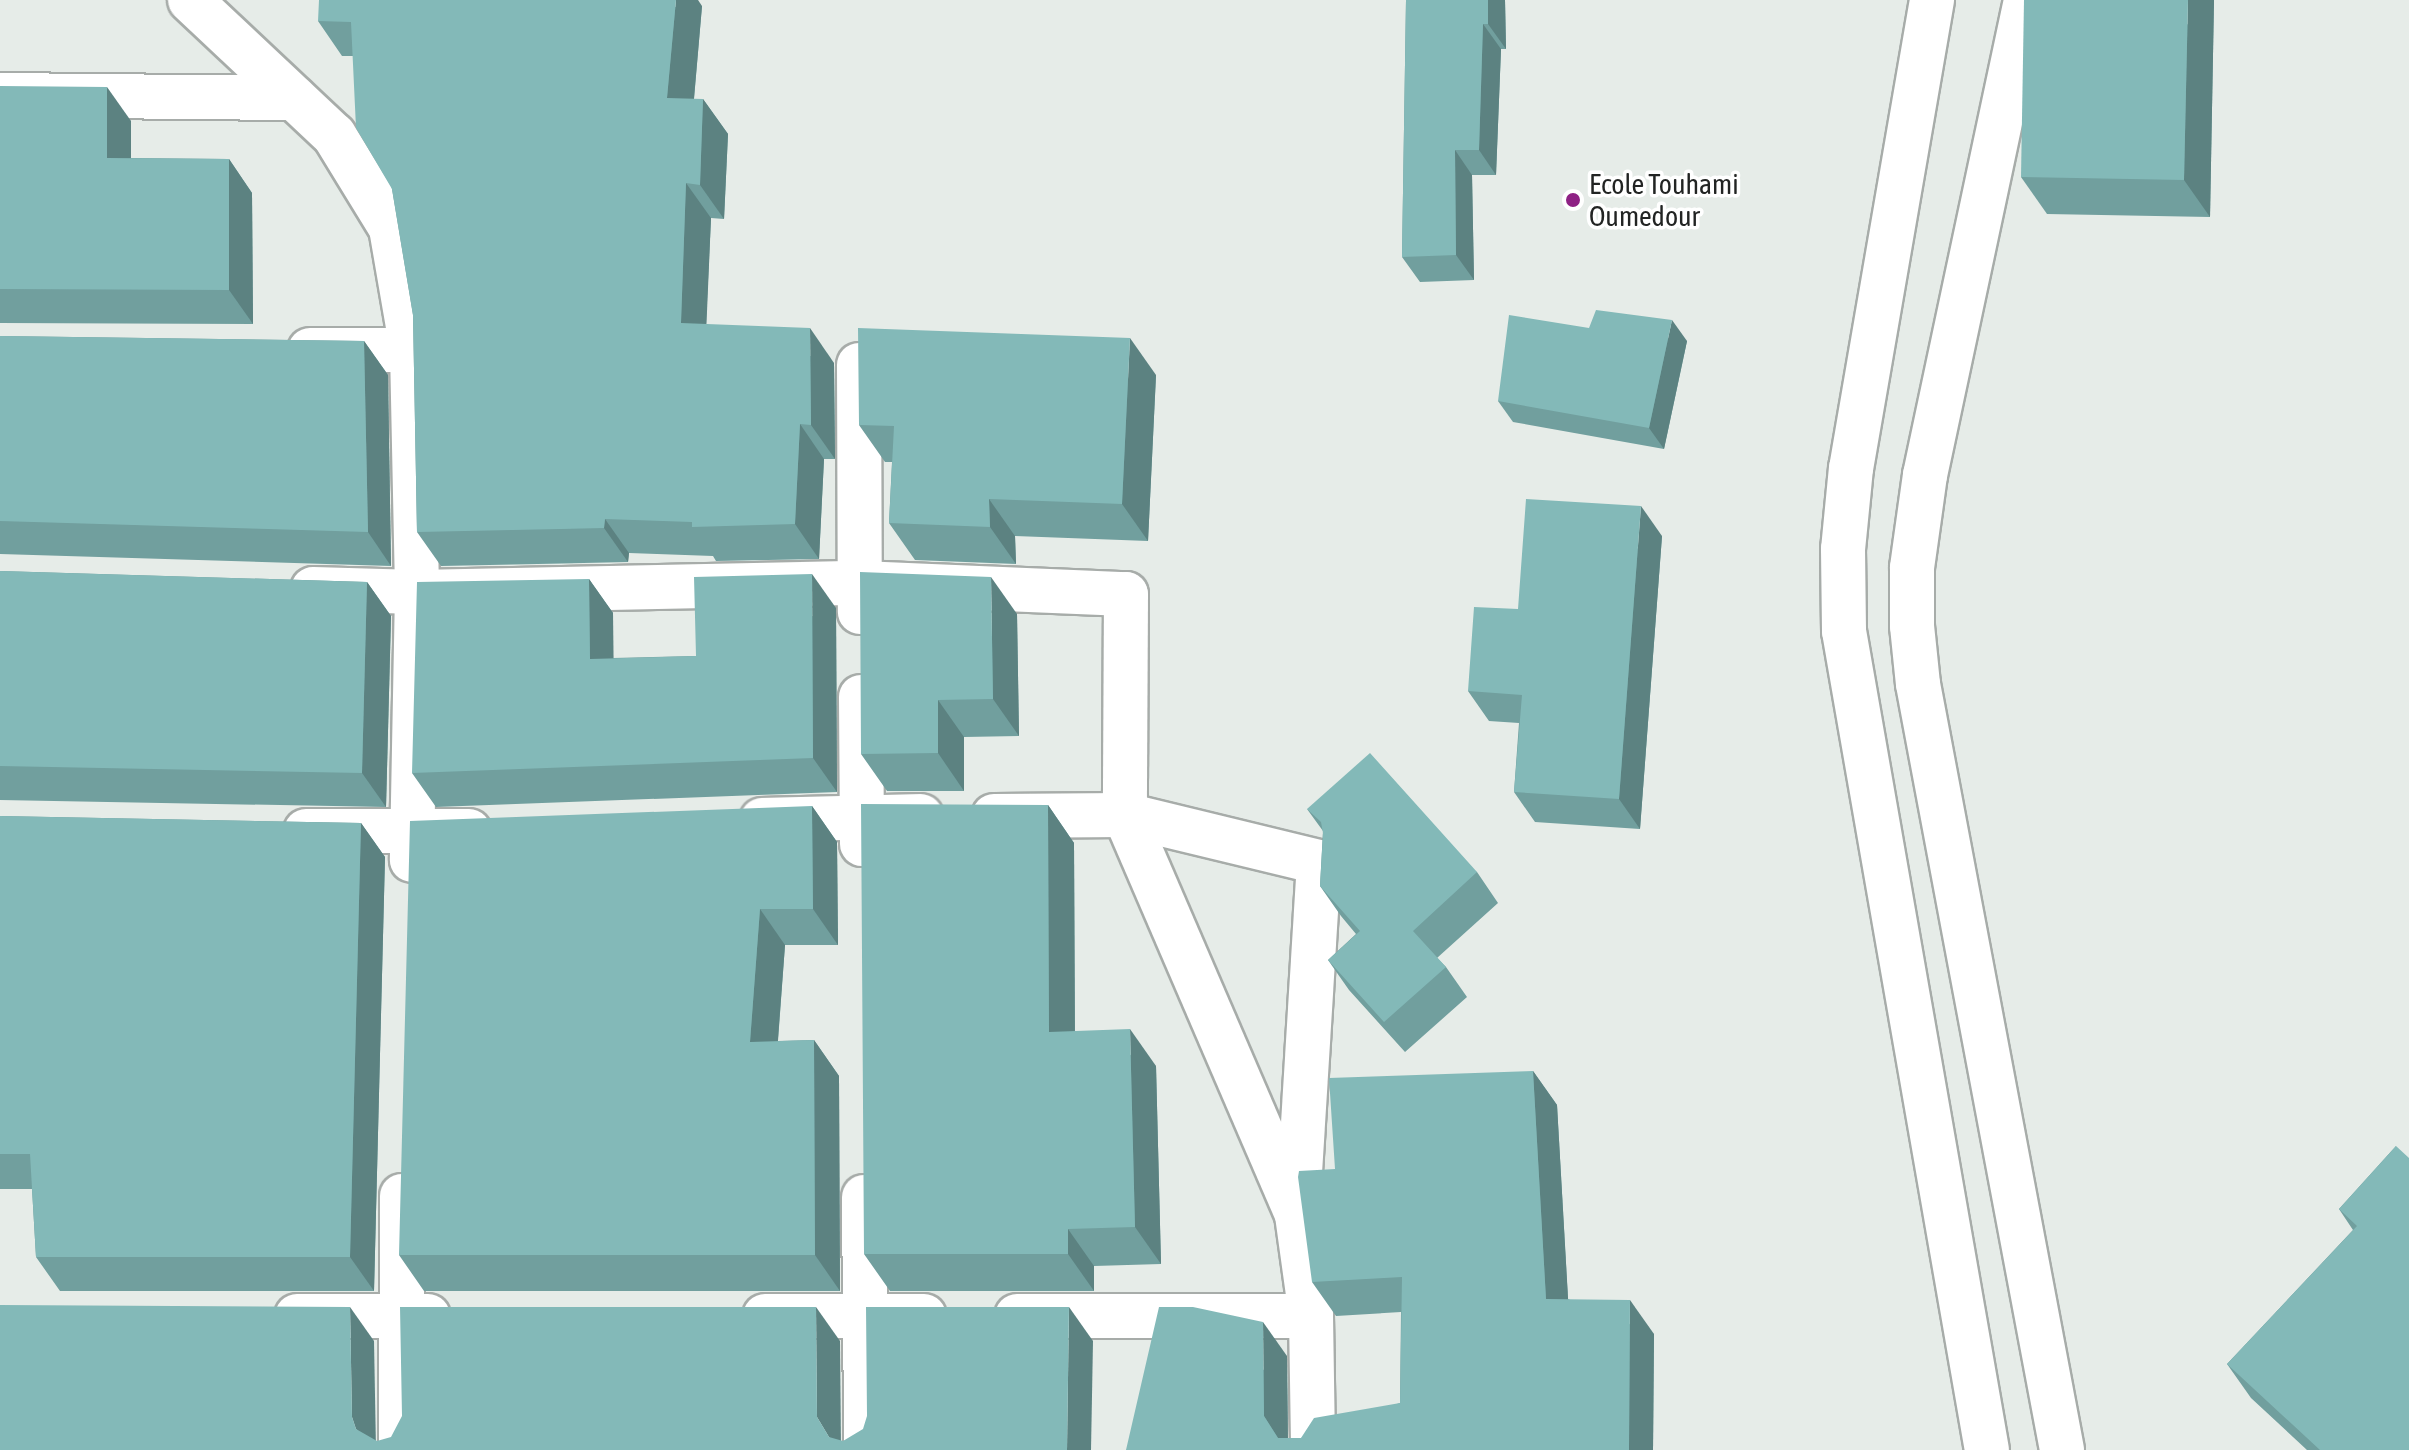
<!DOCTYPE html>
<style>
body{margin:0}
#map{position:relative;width:2409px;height:1450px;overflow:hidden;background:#e6ece8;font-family:"Asap Condensed",sans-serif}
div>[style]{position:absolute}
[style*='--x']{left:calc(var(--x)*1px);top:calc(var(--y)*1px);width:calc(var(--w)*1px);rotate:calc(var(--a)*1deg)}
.roads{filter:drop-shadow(2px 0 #a7aca9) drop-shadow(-2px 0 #a7aca9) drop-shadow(0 2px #a7aca9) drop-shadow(0 -2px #a7aca9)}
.minor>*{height:44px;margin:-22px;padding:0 22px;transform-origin:22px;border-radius:22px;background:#fff}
.wall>*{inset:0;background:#719f9e}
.shaded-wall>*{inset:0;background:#5c8281}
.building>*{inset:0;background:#83b9b8}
.dots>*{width:22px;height:22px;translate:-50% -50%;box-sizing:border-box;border:4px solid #fff;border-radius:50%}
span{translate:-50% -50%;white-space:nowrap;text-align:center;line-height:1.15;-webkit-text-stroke:7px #fff;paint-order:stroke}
.poi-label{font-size:28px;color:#222423}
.left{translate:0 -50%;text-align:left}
</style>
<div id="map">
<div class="roads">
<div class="minor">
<i style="--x:190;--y:0;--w:197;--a:43.2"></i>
<i style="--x:334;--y:135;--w:109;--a:58.5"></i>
<i style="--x:391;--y:228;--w:124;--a:80.2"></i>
<i style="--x:412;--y:350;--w:242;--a:88.8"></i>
<i style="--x:417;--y:592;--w:268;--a:91.1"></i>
<i style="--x:1932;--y:0;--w:475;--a:99.8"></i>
<i style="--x:1851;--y:468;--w:81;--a:95.6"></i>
<i style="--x:1843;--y:549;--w:82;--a:89.3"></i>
<i style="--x:1844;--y:631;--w:831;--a:80.1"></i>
<i style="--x:2026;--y:0;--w:486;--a:102"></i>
<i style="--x:1925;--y:475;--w:94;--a:98"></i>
<i style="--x:1912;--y:568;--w:58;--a:90"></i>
<i style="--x:1912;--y:626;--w:58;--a:84.1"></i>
<i style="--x:1918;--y:684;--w:779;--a:79.35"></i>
<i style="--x:0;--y:95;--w:294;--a:0.6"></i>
<i style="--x:310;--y:350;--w:102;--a:0"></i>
<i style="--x:859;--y:365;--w:247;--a:89.8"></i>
<i style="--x:313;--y:589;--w:104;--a:1.7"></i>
<i style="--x:417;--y:592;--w:443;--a:-1.2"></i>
<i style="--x:860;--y:583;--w:266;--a:2.4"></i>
<i style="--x:1126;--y:594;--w:221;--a:90.3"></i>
<i style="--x:1125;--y:815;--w:435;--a:66.7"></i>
<i style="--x:1297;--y:1215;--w:102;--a:82.1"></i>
<i style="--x:1311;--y:1316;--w:134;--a:89.1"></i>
<i style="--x:861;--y:697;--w:147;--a:89.6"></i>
<i style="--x:994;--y:816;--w:131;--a:-0.4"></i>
<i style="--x:1125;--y:815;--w:200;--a:13.6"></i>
<i style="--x:1319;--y:862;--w:345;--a:93.5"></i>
<i style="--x:762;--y:820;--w:159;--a:-1.4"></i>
<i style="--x:306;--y:831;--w:163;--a:0"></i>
<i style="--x:864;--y:1197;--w:253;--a:89.5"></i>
<i style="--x:297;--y:1316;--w:131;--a:0"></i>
<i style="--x:765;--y:1316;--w:159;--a:0"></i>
<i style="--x:1017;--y:1316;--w:294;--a:0"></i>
<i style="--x:401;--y:1450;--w:254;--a:-89.8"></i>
</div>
</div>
<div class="wall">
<i style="clip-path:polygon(1406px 0,1505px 0,1506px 49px,1501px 49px,1496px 175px,1472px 175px,1474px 280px,1420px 282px,1402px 257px)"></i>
<i style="clip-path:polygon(2214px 0,2210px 217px,2047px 214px,2021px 177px)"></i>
<i style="clip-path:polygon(702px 6px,694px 99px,703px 99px,728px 134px,724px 219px,711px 218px,706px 324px,834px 363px,835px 459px,824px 459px,819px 559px,716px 561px,713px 556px,629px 553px,628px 562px,441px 566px,417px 532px,413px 315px,392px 189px,353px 56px,342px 56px,318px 21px)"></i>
<i style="clip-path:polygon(0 86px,131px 121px,131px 158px,229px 159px,252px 193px,253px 324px,0 323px)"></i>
<i style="clip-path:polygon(1589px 328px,1687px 341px,1664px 449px,1513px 422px,1498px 401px)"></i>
<i style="clip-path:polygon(0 336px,364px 341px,388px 375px,391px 566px,0 554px)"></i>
<i style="clip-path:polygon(1156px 375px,1148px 541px,1015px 536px,1016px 564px,915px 560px,889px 523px,892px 462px,885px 462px,859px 425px)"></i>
<i style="clip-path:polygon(1662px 536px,1640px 829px,1535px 822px,1514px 792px,1519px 723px,1489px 721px,1468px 691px,1518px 609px)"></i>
<i style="clip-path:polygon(0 571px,367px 582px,391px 616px,386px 807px,0 800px)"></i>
<i style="clip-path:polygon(589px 579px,613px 613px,613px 658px,696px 656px,836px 608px,837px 792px,436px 807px,412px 773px)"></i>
<i style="clip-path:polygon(1017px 614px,1019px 736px,964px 737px,964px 791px,887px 791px,861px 754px)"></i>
<i style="clip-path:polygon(1048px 805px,1074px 843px,1075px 1031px,1156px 1066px,1161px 1264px,1094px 1266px,1094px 1291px,890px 1291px,864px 1254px)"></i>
<i style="clip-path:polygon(812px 806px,837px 842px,838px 945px,785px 945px,778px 1041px,814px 1040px,839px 1076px,840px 1291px,424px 1291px,399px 1255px)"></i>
<i style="clip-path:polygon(1307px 809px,1477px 872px,1498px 903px,1437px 958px,1446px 967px,1467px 997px,1405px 1052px,1349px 990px,1328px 960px,1356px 934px,1341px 916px,1320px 886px,1323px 831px)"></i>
<i style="clip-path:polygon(0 816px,361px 823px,385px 857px,374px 1291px,60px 1291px,36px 1257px,32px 1189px,0 1189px)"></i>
<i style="clip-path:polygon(1533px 1071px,1557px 1105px,1568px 1299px,1654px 1334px,1653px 1450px,1126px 1450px,1287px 1356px,1288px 1438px,1301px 1438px,1400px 1403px,1401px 1312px,1336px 1316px,1312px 1282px,1335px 1169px)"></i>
<i style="clip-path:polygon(2396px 1146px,2409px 1450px,2307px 1450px,2251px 1398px,2227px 1364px,2353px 1230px,2339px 1209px)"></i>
</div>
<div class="shaded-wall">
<i style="clip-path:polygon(676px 0,698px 0,702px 6px,691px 132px,667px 98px)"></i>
<i style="clip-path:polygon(1488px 0,1505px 0,1506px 49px,1488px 24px)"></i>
<i style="clip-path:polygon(2188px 0,2214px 0,2210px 217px,2184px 180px)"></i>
<i style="clip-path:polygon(1483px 24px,1501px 49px,1496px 175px,1479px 150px)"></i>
<i style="clip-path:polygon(107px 87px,131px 121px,131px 192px,107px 158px)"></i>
<i style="clip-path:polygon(703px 99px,728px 134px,724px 219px,700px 185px)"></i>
<i style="clip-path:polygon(1455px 150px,1472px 175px,1474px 280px,1456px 255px)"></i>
<i style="clip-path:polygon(229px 159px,252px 193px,253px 324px,229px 290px)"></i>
<i style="clip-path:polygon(686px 183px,711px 218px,705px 358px,681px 323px)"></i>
<i style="clip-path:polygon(1672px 320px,1687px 341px,1664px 449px,1649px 428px)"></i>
<i style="clip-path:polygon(810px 328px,834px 363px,835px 459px,811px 425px)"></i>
<i style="clip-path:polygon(1130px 338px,1156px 375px,1148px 541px,1122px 504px)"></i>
<i style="clip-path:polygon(364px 341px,388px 375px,391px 566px,368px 532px)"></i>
<i style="clip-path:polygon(800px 424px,824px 459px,819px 559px,795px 524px)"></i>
<i style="clip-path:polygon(989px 499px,1015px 536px,1016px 564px,990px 527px)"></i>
<i style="clip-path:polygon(1641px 506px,1662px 536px,1640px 829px,1619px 799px)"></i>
<i style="clip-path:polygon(605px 519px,629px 553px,628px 562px,604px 528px)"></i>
<i style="clip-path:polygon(812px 574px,836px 608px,837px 792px,813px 758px)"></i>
<i style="clip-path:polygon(991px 577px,1017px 614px,1019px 736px,993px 699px)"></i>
<i style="clip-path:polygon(589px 579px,613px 613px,614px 693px,590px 659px)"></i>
<i style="clip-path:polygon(367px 582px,391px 616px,386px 807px,362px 773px)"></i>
<i style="clip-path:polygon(938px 700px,964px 737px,964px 791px,938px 753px)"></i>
<i style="clip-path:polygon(1048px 805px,1074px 843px,1075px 1069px,1049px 1032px)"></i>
<i style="clip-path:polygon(812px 806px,837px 842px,838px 945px,813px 909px)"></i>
<i style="clip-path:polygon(361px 823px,385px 857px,374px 1291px,350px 1257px)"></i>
<i style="clip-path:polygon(760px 909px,785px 945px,775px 1078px,750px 1042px)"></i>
<i style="clip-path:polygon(1130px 1029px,1156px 1066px,1161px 1264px,1135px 1227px)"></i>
<i style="clip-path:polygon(814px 1040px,839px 1076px,840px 1291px,815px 1255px)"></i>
<i style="clip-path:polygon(1533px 1071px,1557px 1105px,1570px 1333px,1546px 1299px)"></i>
<i style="clip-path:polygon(1068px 1229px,1094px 1266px,1094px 1291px,1068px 1254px)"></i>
<i style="clip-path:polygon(1630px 1300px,1654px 1334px,1653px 1450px,1629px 1450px)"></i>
<i style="clip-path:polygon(350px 1307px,374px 1341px,376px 1450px,356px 1429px,352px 1417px)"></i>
<i style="clip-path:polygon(816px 1307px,840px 1341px,841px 1450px,829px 1437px,817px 1417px)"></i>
<i style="clip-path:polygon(1069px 1307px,1093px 1341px,1091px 1450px,1067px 1450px)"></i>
<i style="clip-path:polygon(1263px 1322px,1287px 1356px,1288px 1450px,1278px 1438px,1264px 1416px)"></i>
</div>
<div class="building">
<i style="clip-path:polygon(319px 0,676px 0,667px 98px,703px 99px,700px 185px,686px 183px,681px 323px,810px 328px,811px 425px,800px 424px,795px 524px,692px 527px,692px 522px,605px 519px,604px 528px,417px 532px,413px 315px,392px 189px,356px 128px,351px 22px,318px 21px)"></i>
<i style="clip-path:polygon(1406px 0,1488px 0,1488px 24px,1483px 24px,1479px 150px,1455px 150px,1456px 255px,1402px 257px)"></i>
<i style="clip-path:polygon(2024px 0,2188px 0,2184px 180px,2021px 177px)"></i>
<i style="clip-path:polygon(0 86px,107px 87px,107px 158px,229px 159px,229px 290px,0 289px)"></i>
<i style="clip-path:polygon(1596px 310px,1672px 320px,1649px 428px,1498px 401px,1509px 315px,1589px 328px)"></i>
<i style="clip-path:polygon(858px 328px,1130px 338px,1122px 504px,989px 499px,990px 527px,889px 523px,894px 426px,859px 425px)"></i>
<i style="clip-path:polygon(0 336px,364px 341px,368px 532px,0 521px)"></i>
<i style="clip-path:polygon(1526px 499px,1641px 506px,1619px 799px,1514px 792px,1522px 695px,1468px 691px,1474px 607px,1518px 609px)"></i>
<i style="clip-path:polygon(0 571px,367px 582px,362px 773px,0 766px)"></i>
<i style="clip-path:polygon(860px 572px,991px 577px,993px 699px,938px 700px,938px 753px,861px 754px)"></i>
<i style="clip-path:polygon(812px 574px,813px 758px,412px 773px,417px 582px,589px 579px,590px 659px,696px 656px,694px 577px)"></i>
<i style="clip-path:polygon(1370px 753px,1477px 872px,1413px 931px,1446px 967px,1384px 1022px,1328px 960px,1360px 931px,1320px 886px,1323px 833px,1321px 822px,1307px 809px)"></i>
<i style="clip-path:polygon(861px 804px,1048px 805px,1049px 1032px,1130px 1029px,1135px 1227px,1068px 1229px,1068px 1254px,864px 1254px)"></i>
<i style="clip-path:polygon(812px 806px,813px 909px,760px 909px,750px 1042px,814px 1040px,815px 1255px,399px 1255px,410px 821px)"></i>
<i style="clip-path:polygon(0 816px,361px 823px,350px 1257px,36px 1257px,30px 1154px,0 1154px)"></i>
<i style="clip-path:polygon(1533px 1071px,1546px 1299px,1630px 1300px,1629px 1450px,1126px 1450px,1159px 1307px,1193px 1307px,1263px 1322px,1264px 1416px,1278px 1438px,1301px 1438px,1314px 1418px,1400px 1403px,1402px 1277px,1312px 1282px,1298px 1177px,1299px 1171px,1335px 1169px,1329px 1078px)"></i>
<i style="clip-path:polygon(2396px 1146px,2409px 1158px,2409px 1450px,2320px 1450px,2227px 1364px,2357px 1226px,2339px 1209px)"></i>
<i style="clip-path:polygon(0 1305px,350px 1307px,352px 1417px,356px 1429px,377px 1441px,391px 1437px,402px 1416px,400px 1307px,816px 1307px,817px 1417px,829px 1437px,843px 1441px,863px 1429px,867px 1416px,866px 1307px,1069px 1307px,1067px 1450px,0 1450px)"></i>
</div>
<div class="dots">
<i style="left:1573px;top:200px;background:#8e2184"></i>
</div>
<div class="poi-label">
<span class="left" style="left:1589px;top:200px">Ecole Touhami<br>Oumedour</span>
</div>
</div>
